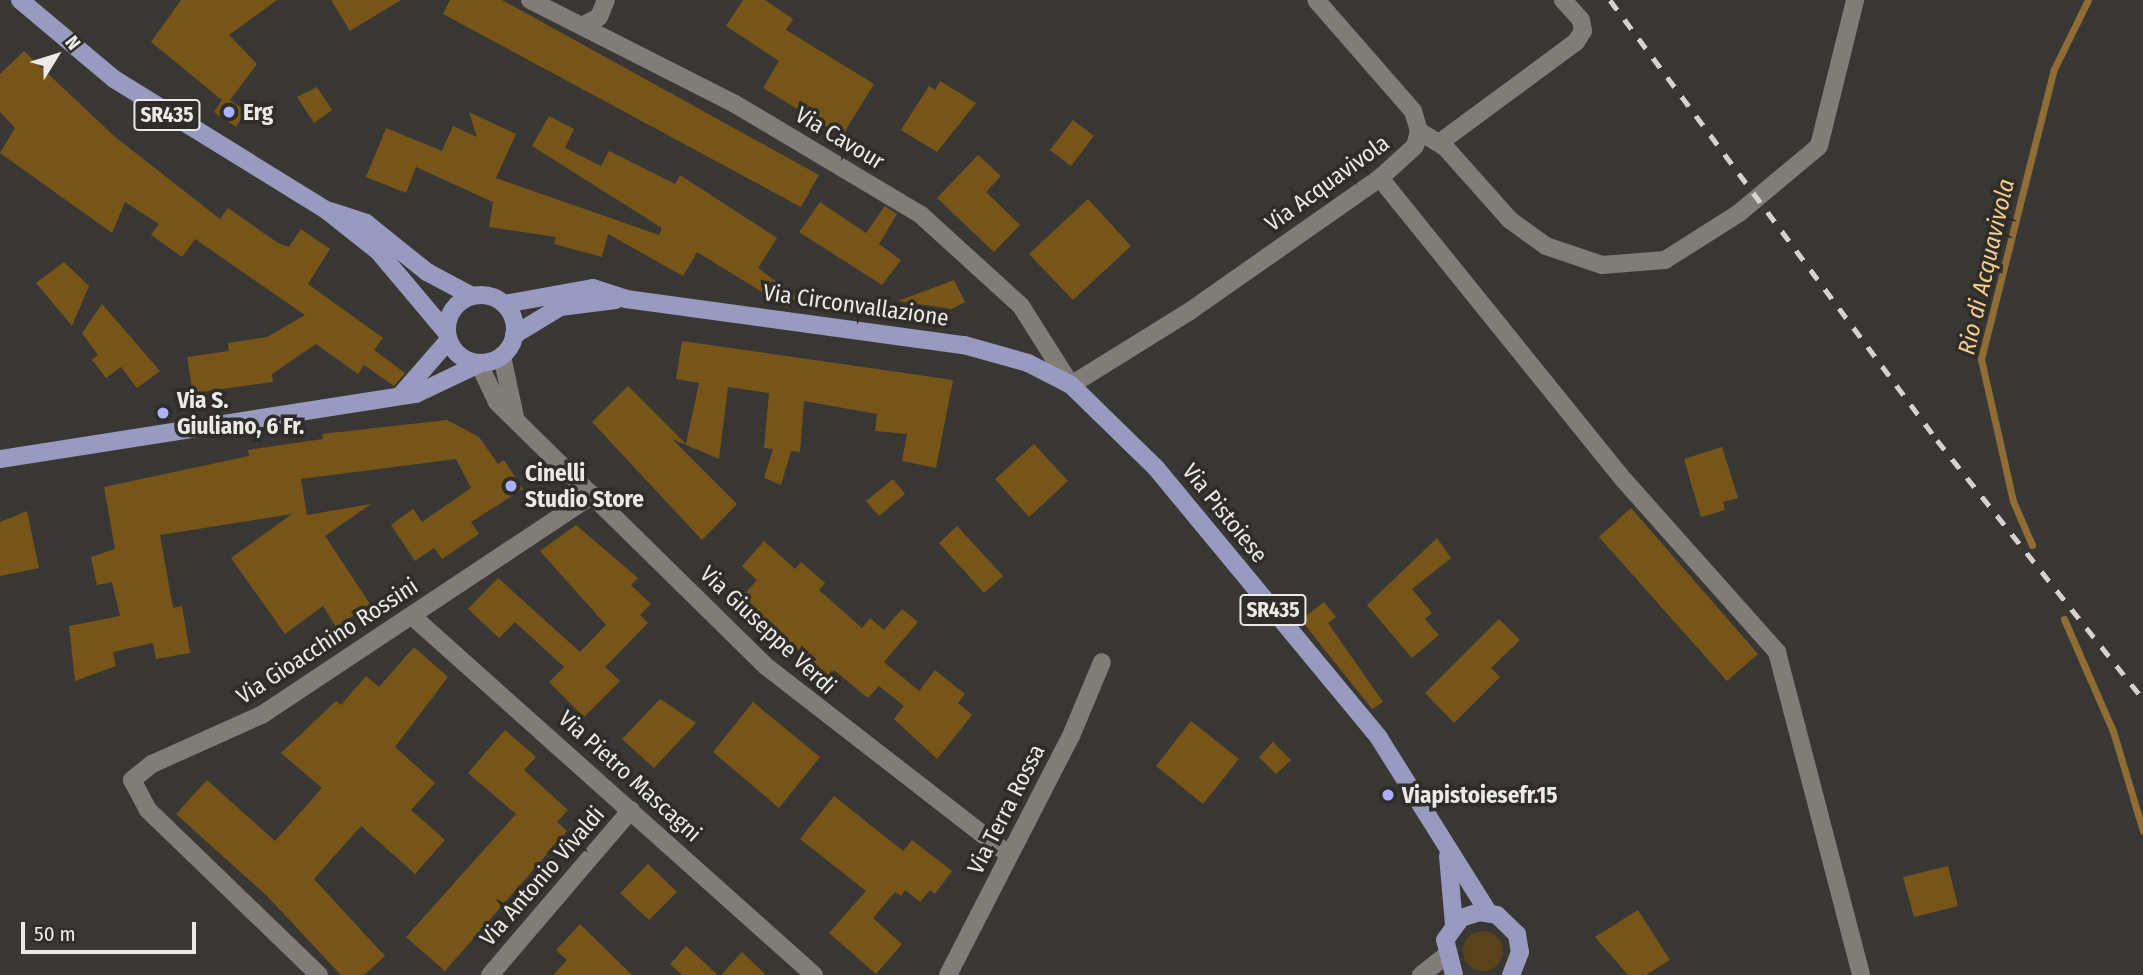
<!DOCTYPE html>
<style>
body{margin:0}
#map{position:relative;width:2143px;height:975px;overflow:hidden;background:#393733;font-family:"Fira Sans Condensed",sans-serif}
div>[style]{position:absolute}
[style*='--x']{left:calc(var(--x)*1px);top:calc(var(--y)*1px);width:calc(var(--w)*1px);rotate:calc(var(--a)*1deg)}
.green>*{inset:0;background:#5a421b}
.round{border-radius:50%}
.stream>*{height:7px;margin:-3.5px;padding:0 3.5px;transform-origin:3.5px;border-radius:3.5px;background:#906d34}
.building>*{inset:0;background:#775519}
.minor>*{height:18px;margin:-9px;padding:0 9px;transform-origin:9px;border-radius:9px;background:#807d79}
.major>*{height:18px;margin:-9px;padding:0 9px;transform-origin:9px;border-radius:9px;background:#999ac0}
.major>.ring{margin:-9px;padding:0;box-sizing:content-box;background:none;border:18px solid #999ac0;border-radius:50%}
.rail>*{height:5px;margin-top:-2.5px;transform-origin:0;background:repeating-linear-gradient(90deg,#d4d3d0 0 12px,transparent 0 24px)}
.dots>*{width:19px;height:19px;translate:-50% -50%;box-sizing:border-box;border:4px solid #2f2d29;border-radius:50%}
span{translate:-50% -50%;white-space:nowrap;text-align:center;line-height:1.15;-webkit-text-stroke:7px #2f2d29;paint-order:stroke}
.shield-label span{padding:2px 5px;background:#2f2d29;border:2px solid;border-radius:5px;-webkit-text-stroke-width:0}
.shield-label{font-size:21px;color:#ebeae8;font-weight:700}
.poi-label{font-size:23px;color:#ebeae8;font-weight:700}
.left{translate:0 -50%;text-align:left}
.street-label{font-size:23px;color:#ebeae8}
.water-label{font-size:24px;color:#f7cd8d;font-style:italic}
.north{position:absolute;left:21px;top:21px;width:70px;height:70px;-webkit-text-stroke:5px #2f2d29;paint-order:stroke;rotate:52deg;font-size:19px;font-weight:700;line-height:28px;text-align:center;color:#ebeae8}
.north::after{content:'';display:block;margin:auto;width:24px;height:32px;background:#ebeae8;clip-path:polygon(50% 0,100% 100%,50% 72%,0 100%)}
.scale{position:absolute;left:21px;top:922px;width:175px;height:32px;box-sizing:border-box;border:4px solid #ebeae8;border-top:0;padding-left:9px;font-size:21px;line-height:24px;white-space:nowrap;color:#ebeae8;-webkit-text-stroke:5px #2f2d29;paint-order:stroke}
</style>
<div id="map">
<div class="green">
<i class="round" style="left:1463px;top:931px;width:40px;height:40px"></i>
</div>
<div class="stream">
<i style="--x:2032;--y:545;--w:48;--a:-113.4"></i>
<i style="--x:2013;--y:501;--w:146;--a:-102.7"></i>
<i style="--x:1981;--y:359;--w:299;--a:-75.9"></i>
<i style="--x:2054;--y:69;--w:77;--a:-63.8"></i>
<i style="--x:2064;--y:619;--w:122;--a:66.4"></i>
<i style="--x:2113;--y:731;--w:104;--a:73.3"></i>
</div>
<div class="building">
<i style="clip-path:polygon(181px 0,277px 0,229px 35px,257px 64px,230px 100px,246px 111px,236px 127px,214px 112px,222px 100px,151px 42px)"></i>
<i style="clip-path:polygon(331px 0,401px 0,350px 31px)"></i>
<i style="clip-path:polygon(450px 0,502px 0,819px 175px,801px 207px,443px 14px)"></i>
<i style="clip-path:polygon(743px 0,765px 0,793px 19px,786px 30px,874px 84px,842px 136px,763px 88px,779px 61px,726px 26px)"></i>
<i style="clip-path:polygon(24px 51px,114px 136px,220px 219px,228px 208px,278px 243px,289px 247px,301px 229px,330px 249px,308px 284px,383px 338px,374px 350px,405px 373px,394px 386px,364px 365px,358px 374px,316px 344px,272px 374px,273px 382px,193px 393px,187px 357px,229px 351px,228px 343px,267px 337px,305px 315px,195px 239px,182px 257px,151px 235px,159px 224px,125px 202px,112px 233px,0 153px,15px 128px,0 112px,0 74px)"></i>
<i style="clip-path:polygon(940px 81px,976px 103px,937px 152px,901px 130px,929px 86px,935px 90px)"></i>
<i style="clip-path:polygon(317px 87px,332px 110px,314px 123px,297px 97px)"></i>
<i style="clip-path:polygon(469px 112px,516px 134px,496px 178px,659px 235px,662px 228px,532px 146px,549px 116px,574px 129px,565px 148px,601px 166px,609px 151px,675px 184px,680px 175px,777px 238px,758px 268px,796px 297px,788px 308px,697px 252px,683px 276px,608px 234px,602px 257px,554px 244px,556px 237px,489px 227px,493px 202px,416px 167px,406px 193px,366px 177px,386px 128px,442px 151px,453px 126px,477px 137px)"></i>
<i style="clip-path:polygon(1073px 120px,1094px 136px,1071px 166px,1050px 150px)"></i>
<i style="clip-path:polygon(978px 155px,1001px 176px,986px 192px,1020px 225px,994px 252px,937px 198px)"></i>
<i style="clip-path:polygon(1088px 199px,1131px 246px,1073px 300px,1029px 254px)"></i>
<i style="clip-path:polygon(820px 202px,866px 233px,885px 206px,897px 214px,879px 244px,901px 260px,882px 285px,799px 232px)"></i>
<i style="clip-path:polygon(64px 262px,89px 286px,72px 326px,36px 283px)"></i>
<i style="clip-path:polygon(954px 280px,965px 302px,952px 309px,898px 301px)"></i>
<i style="clip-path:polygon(102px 304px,160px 371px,137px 388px,121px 367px,106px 378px,92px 360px,98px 355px,82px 333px)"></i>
<i style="clip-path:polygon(682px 341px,953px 380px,936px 468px,902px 461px,907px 434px,875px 431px,877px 414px,804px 401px,800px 452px,791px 451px,781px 485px,764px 478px,773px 449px,764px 448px,769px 393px,728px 387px,719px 459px,672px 439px,737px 504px,702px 540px,592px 422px,628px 386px,686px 444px,699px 383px,676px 379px)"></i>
<i style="clip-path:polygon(447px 420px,479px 437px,498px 464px,504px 460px,523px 489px,471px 522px,479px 534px,442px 559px,434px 548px,415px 561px,391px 525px,413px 509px,422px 522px,471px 488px,456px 459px,301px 479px,307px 515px,371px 504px,325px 536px,370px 604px,336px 627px,323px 606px,285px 634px,231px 558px,292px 514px,160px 535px,173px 608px,182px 606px,190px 653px,156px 659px,153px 643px,113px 652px,116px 666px,75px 681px,69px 626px,120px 616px,112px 582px,97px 585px,91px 557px,115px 549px,104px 487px,249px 456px,248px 450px,323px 439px,322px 434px)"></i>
<i style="clip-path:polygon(1034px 444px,1068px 481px,1029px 517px,995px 479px)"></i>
<i style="clip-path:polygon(1722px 447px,1738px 498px,1723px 502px,1725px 510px,1701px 517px,1684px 459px)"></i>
<i style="clip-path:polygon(893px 479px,905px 494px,879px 516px,866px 501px)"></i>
<i style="clip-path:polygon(1631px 508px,1758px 654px,1727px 681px,1599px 537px)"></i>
<i style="clip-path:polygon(27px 511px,39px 568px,0 576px,0 522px)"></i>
<i style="clip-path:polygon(576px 525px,638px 578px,631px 585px,651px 604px,640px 615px,648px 623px,605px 667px,620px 681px,584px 717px,549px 682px,564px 667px,515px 622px,499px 638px,468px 609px,498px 578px,580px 652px,606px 625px,540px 551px)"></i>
<i style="clip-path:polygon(957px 526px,1003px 576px,984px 593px,939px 543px)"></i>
<i style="clip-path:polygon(1437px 538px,1451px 558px,1412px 589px,1432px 613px,1425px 619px,1439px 635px,1412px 658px,1367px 605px)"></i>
<i style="clip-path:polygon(764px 541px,795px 569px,801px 562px,825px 583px,819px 590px,862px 628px,870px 618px,884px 630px,902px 609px,918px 622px,884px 662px,919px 691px,935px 670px,965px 694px,958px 703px,972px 715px,937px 759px,894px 719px,904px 706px,879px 686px,868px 698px,834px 670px,829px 677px,741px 598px,757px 580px,742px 566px)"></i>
<i style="clip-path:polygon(1324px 602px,1336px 617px,1328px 623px,1383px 702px,1372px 709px,1301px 620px)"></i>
<i style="clip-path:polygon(1499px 619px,1520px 640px,1491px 668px,1500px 677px,1454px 723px,1425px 693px)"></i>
<i style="clip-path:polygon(414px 647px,448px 677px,395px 747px,435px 783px,411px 810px,445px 840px,415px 874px,361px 826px,314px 879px,385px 956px,364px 975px,341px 975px,266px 895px,176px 814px,207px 780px,275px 841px,322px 788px,281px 753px,336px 701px,341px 705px,366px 676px,379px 687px)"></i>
<i style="clip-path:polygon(660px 699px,696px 723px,654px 768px,622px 739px)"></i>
<i style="clip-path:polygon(753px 702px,820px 757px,779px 808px,713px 752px)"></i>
<i style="clip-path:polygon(1191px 721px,1239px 759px,1203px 804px,1156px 766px)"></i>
<i style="clip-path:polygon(505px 730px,536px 757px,524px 770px,568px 810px,557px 822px,567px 831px,445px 971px,406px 937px,516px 814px,468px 773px)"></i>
<i style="clip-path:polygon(1273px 742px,1291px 760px,1276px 774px,1259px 757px)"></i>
<i style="clip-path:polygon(834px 796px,903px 851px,912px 840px,952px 871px,935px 894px,930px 890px,920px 902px,905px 890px,901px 896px,895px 892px,873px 918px,902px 944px,876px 974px,829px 933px,866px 891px,800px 839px)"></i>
<i style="clip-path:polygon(648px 864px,677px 892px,649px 920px,620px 893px)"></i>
<i style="clip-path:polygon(1948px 866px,1958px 906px,1914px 917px,1903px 877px)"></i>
<i style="clip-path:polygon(1638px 910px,1670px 960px,1646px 975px,1628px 975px,1595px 937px)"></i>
<i style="clip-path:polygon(580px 924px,632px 975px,553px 975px,567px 960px,556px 950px)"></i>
<i style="clip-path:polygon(686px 946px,718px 975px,682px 975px,670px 964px)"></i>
<i style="clip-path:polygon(742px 952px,766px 975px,721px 975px)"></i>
</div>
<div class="minor">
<i style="--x:530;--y:0;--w:230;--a:26.9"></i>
<i style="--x:735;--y:104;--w:217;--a:30.8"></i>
<i style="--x:921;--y:215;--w:135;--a:42.3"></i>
<i style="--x:1021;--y:306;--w:93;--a:57.7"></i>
<i style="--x:1071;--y:385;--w:140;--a:-31.9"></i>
<i style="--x:1190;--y:311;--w:232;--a:-35"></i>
<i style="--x:1380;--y:178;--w:47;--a:-42.4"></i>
<i style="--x:1415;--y:146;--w:16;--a:-75"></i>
<i style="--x:1419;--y:131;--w:21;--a:-107"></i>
<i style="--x:1413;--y:111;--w:147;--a:-131.1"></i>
<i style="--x:582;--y:26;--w:19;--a:-28"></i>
<i style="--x:599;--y:17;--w:18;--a:-68"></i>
<i style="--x:1419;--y:131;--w:31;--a:32"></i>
<i style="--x:1445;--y:147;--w:98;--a:48.3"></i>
<i style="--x:1510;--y:220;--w:44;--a:35.8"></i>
<i style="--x:1546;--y:246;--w:59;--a:18.7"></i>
<i style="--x:1602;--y:265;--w:63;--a:-4.5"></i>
<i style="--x:1665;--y:260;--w:88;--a:-32.4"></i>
<i style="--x:1739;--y:213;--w:104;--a:-39.9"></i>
<i style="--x:1819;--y:146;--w:150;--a:-76.1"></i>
<i style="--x:1439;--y:143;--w:170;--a:-36.4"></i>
<i style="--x:1576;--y:42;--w:13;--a:-58"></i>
<i style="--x:1583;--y:31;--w:11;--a:-100"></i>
<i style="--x:1581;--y:20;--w:27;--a:-132"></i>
<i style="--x:1380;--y:178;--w:387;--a:51.1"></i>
<i style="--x:1623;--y:479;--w:232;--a:48.3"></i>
<i style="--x:1777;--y:652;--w:334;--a:75.4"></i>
<i style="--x:502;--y:356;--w:62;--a:78"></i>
<i style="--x:479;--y:364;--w:42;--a:64.7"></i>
<i style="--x:497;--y:402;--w:378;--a:44.5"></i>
<i style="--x:767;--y:667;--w:306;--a:37.8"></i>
<i style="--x:412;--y:616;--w:539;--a:41.77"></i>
<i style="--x:319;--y:975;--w:238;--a:-136"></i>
<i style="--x:148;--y:810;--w:34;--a:-118"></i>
<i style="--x:132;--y:780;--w:26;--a:-39"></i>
<i style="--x:152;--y:764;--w:122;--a:-24.2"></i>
<i style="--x:263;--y:714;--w:396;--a:-33.6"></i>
<i style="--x:490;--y:975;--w:217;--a:-49.5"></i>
<i style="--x:948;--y:975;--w:269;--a:-62.8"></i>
<i style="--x:1071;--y:736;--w:80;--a:-67.3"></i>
<i style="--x:1421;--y:975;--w:31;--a:-38"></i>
</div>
<div class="major">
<i style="--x:20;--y:0;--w:123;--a:40"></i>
<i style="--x:114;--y:79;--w:249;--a:31.7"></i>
<i style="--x:326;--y:210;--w:66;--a:38.3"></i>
<i style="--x:378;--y:251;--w:107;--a:49.9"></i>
<i style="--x:330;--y:211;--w:38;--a:18"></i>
<i style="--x:366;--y:223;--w:78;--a:38.8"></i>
<i style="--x:427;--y:272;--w:51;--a:28.1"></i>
<i class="ring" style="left:447px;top:295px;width:50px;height:50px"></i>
<i style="--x:504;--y:304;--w:90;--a:-10.2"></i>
<i style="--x:593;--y:288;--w:35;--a:18"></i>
<i style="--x:626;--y:299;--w:341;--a:7.8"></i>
<i style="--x:964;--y:345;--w:66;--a:15.7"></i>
<i style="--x:1028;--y:363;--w:48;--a:27.1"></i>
<i style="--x:1071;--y:385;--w:119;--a:44.3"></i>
<i style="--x:1156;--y:468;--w:350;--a:50.4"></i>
<i style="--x:1379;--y:738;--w:205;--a:57.9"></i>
<i style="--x:514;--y:335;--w:54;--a:-31.3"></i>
<i style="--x:560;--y:307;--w:56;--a:-7.1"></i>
<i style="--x:400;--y:396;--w:73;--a:-48.9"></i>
<i style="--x:0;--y:459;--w:421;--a:-8.9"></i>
<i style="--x:416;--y:394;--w:70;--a:-25.5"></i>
<i style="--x:1448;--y:856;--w:69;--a:85"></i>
<i style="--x:1454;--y:975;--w:36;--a:-104"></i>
<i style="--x:1445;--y:940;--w:27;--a:-54"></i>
<i style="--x:1461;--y:918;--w:19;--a:-18"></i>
<i style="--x:1479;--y:912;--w:18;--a:9"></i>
<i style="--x:1497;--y:915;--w:28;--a:44"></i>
<i style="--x:1517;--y:934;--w:18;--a:81"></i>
<i style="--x:1520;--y:952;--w:25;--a:111"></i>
</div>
<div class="rail">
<i style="--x:1610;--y:0;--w:548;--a:53.38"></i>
<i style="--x:1937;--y:440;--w:331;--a:51.5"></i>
</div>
<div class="dots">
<i style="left:229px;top:112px;background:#aab0fb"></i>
<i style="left:163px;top:413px;background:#aab0fb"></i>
<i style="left:511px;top:486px;background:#aab0fb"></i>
<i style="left:1388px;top:795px;background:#aab0fb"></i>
</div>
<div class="shield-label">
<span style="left:167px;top:115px">SR435</span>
<span style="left:1273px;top:610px">SR435</span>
</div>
<div class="poi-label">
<span class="left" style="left:243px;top:112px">Erg</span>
<span class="left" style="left:177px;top:413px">Via S.<br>Giuliano, 6 Fr.</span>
<span class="left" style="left:525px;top:486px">Cinelli<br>Studio Store</span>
<span class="left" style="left:1402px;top:795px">Viapistoiesefr.15</span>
</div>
<div class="street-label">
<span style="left:840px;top:138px;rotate:31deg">Via Cavour</span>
<span style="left:1327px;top:183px;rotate:-36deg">Via Acquavivola</span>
<span style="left:856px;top:305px;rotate:8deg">Via Circonvallazione</span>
<span style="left:1225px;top:513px;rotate:51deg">Via Pistoiese</span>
<span style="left:768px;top:630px;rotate:43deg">Via Giuseppe Verdi</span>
<span style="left:327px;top:641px;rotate:-33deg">Via Gioacchino Rossini</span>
<span style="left:630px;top:776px;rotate:42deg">Via Pietro Mascagni</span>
<span style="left:1006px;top:809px;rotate:-63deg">Via Terra Rossa</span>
<span style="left:542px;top:876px;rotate:-49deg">Via Antonio Vivaldi</span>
</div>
<div class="water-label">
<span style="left:1987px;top:267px;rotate:-77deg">Rio di Acquavivola</span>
</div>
<div class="north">N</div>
<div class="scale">50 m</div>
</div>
